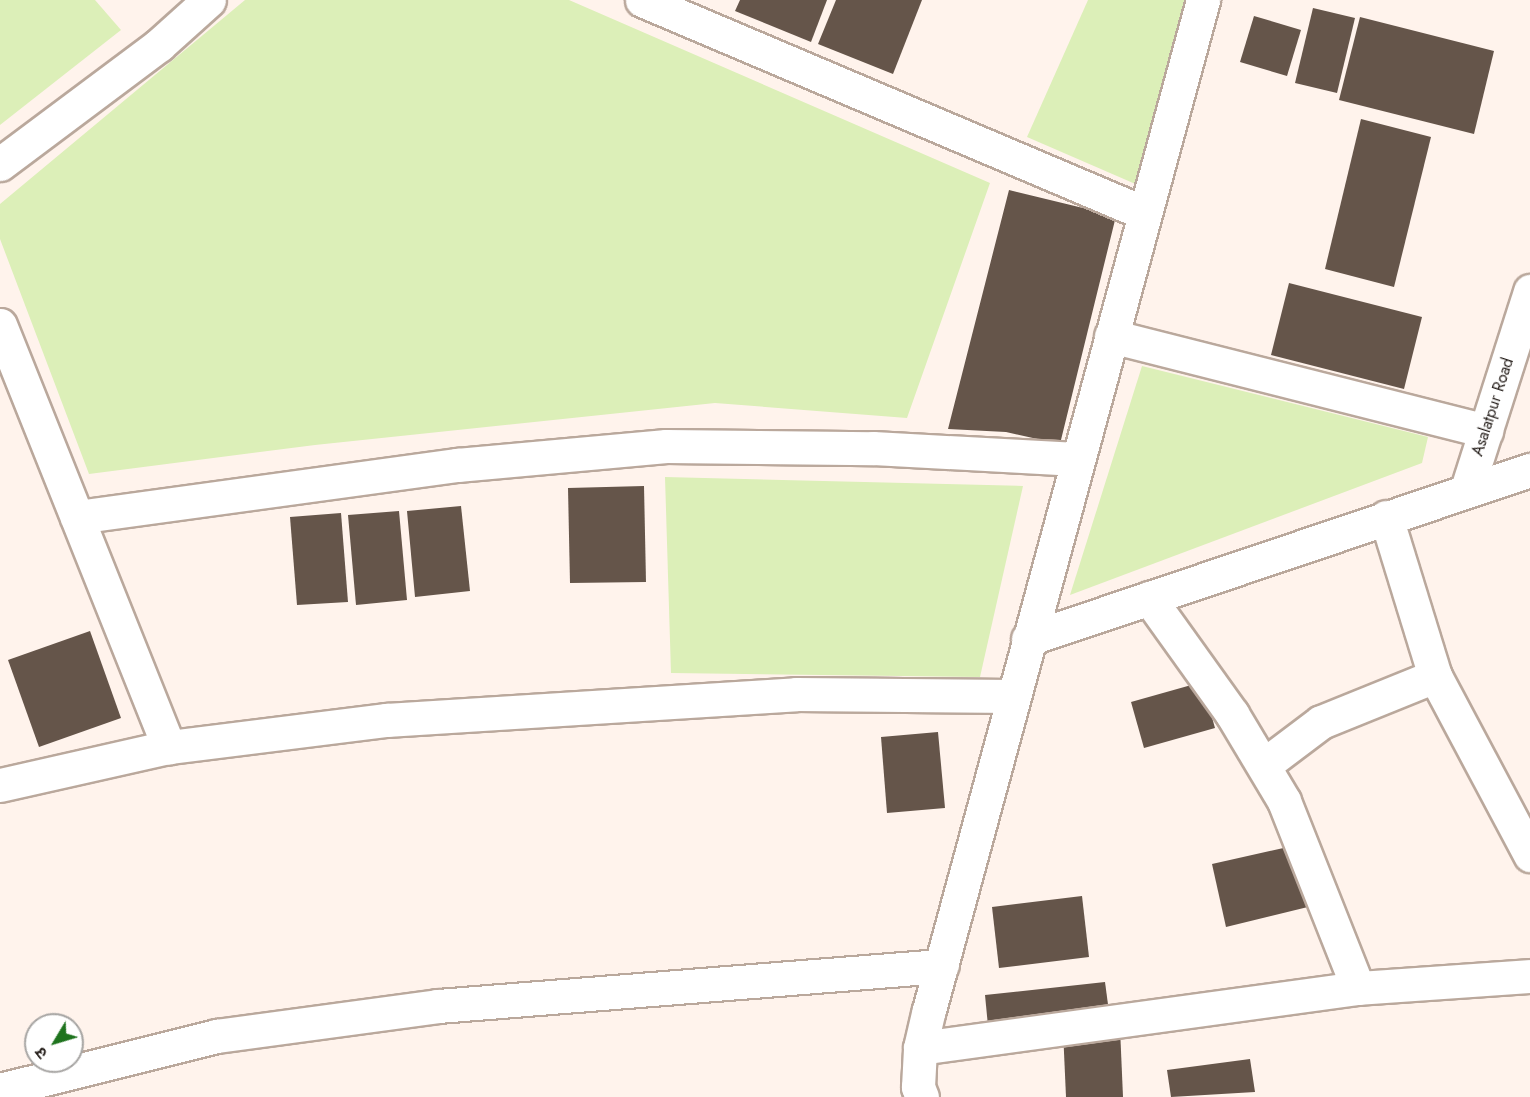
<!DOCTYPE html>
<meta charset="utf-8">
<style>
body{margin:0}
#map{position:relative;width:1530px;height:1097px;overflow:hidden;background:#fff3ec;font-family:Jost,"Noto Sans Devanagari",sans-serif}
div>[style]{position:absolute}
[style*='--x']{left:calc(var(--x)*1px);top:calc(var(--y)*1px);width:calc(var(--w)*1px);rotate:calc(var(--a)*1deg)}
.green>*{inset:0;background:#dcefb8}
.building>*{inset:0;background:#65554a}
.roads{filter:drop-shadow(2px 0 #baa89c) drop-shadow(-2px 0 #baa89c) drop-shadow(0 2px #baa89c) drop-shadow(0 -2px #baa89c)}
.street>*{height:33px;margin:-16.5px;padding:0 16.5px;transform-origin:16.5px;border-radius:16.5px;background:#fff}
span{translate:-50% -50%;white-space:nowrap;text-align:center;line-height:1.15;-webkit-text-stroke:6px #fff;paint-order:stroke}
.street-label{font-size:16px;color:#241d19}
.north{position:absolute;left:24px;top:1013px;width:60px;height:60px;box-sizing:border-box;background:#fff;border:2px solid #a7a5a3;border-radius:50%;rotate:232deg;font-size:16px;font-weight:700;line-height:24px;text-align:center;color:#241d19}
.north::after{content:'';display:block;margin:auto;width:21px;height:27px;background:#1e731d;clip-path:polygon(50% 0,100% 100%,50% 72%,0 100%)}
</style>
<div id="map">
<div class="green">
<i style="clip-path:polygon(0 0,95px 0,121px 30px,0 125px)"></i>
<i style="clip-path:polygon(245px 0,569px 0,990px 183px,907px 418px,715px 403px,315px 445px,89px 474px,0 239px,0 204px)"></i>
<i style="clip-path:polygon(1088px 0,1185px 0,1140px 186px,1027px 137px)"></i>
<i style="clip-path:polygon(1142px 366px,1428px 437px,1422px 463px,1070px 595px)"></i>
<i style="clip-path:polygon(665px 477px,1023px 486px,980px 677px,671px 673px)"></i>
</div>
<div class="building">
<i style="clip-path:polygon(740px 0,827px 0,811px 42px,735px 11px)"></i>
<i style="clip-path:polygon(836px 0,922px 0,893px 74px,818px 44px)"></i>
<i style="clip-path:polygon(1313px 8px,1355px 18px,1337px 93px,1295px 83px)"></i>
<i style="clip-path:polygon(1254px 16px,1301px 30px,1287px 76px,1240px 62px)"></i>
<i style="clip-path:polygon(1360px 17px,1494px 51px,1474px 134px,1339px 100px)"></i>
<i style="clip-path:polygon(1361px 119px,1431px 137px,1394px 287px,1325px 269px)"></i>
<i style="clip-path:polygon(1009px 190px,1116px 216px,1060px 444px,1006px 432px,948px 429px)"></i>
<i style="clip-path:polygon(1289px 283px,1422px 317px,1404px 389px,1271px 355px)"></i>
<i style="clip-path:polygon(644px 486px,646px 582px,570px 583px,568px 488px)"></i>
<i style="clip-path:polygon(461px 506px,470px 591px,415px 597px,407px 511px)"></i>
<i style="clip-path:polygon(399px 511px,407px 600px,356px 605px,348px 515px)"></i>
<i style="clip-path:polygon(341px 513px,348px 602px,297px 605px,290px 517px)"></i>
<i style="clip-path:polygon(90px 631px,121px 718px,39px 747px,8px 660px)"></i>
<i style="clip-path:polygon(1202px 682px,1215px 728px,1144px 748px,1131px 702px)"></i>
<i style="clip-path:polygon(938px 732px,945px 808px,887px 813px,881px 737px)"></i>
<i style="clip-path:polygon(1288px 847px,1316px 905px,1226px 927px,1212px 864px)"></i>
<i style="clip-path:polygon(1082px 896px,1089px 957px,999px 968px,992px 907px)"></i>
<i style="clip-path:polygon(1105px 982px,1109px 1012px,988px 1026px,985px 995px)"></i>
<i style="clip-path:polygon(1120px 1028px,1123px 1097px,1066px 1097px,1063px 1030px)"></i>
<i style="clip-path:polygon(1250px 1059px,1255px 1092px,1171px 1097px,1167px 1070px)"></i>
</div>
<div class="roads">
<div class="street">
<i style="--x:642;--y:0;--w:545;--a:22.99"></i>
<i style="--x:0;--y:164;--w:199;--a:-36.8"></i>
<i style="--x:159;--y:45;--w:67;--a:-42"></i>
<i style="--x:0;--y:325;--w:455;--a:68.2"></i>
<i style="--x:1111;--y:336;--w:387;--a:14.2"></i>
<i style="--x:1467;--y:489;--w:208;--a:-72.3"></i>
<i style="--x:77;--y:517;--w:384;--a:-7.8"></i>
<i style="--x:457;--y:465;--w:210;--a:-5.2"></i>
<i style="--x:666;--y:446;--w:207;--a:0.6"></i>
<i style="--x:873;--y:448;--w:204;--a:3.1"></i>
<i style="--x:1386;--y:517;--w:166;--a:72.9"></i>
<i style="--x:1435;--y:676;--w:203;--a:62"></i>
<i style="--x:1149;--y:598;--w:143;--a:54.4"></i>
<i style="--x:1232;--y:714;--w:101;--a:59.1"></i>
<i style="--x:1284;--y:801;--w:201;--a:68.4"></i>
<i style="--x:1028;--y:639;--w:530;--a:-18.61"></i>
<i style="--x:1264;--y:765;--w:71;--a:-37"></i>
<i style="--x:1321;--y:722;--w:123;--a:-22"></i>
<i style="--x:0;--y:785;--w:173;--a:-12.7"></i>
<i style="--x:169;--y:747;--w:219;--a:-7.1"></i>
<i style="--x:386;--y:720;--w:411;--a:-3.6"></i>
<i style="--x:796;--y:694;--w:217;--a:0.5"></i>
<i style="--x:920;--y:1048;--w:442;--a:-7.8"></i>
<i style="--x:1358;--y:988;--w:172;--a:-4"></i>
<i style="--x:0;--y:1090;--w:224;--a:-14"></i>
<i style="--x:217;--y:1036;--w:223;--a:-7.7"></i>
<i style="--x:438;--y:1006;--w:505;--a:-4.55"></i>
<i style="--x:922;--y:1097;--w:11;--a:-112"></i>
<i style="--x:918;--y:1087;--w:39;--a:-87"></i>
<i style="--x:920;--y:1048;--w:39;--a:-77"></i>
<i style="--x:929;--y:1010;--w:1047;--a:-74.82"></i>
</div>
</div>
<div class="street-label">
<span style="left:1493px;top:407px;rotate:-72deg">Asalatpur Road</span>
</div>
<div class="north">उ</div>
</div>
